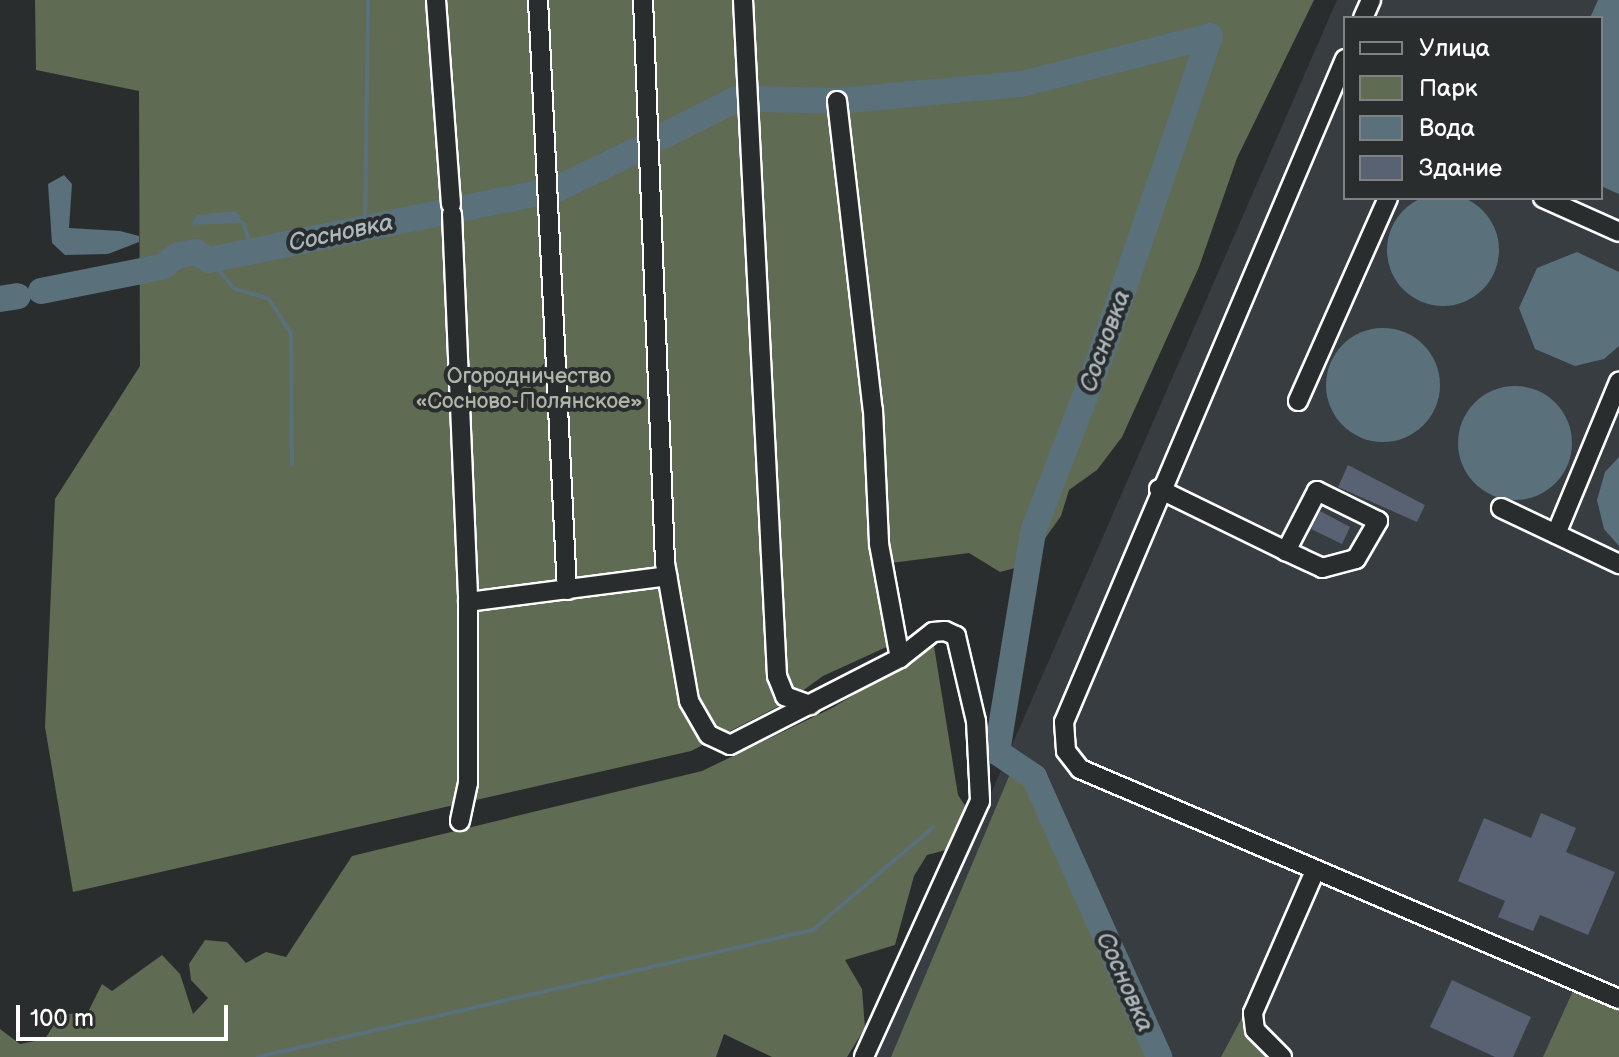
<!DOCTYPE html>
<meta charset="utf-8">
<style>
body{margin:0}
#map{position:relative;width:1619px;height:1057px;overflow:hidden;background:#2a2d2e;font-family:"Balsamiq Sans",sans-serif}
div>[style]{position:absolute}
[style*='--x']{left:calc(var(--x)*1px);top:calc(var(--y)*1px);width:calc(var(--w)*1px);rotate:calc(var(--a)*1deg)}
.built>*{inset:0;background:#383d42}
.green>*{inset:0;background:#5f6b52}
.water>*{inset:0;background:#5a717c}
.round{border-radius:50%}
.stream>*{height:4px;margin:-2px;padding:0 2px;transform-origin:2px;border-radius:2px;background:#5a717c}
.river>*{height:26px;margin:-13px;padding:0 13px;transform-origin:13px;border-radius:13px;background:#5a717c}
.building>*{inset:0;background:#586272}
.roads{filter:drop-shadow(2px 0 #fff) drop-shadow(-2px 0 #fff) drop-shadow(0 2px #fff) drop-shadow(0 -2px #fff)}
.minor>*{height:18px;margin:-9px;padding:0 9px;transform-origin:9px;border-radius:9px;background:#2a2d2e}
span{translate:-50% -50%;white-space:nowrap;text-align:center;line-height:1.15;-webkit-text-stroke:8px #2a2d2e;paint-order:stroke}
.park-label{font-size:22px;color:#afb5a8}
.water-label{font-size:24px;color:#acb8be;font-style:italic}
.legend{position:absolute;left:1343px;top:16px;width:260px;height:184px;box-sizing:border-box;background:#2a2d2e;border:2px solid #7f8182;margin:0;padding:10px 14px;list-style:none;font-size:24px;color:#fff}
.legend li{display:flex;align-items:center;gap:16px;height:40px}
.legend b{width:40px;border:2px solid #7f8182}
.scale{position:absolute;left:16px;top:1005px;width:212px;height:36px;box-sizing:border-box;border:4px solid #fff;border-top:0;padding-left:10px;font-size:24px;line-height:28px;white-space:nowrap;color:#fff;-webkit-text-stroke:6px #2a2d2e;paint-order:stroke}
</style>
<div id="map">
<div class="built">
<i style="clip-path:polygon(evenodd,1337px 0,1619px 0,1619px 1057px,876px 1057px,1337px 0,1345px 18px,1601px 18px,1601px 198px,1345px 198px,1345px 18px)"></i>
</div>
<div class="green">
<i style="clip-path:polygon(35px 0,1314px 0,1237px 158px,1199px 267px,1122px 437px,1097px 470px,1069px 490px,1061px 516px,1026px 565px,1000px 572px,969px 553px,883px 564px,893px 644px,823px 676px,787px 702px,691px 751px,73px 892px,45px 727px,55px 499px,140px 366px,139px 91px,36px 70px)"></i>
<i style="clip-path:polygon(934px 646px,958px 795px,968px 810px,946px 850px,927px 855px,914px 876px,895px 945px,845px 960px,862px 989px,865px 1028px,847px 1057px,772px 1057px,724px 1034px,716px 1057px,0 1057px,0 1029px,20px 1044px,45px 1039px,60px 1015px,88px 1012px,102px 984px,112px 991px,162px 955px,180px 974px,193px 1014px,208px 998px,191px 980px,189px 964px,205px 940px,227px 942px,246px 963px,266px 952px,286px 957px,352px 856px,702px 771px,832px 708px)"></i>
<i style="clip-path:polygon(1015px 762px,1150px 1057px,891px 1057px)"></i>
<i style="clip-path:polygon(1261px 982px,1251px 1008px,1277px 1057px,1221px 1057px)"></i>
<i style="clip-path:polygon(1573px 991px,1619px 1008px,1619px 1057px,1543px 1057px)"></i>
</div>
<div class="water">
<i style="clip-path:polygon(1598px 0,1619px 0,1619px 194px,1601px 186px,1601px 18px,1590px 18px)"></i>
<i style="clip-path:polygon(64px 175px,72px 184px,69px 228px,120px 231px,139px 236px,139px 242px,108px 254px,65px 255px,52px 243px,48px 184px)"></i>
<i class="round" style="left:1387px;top:194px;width:112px;height:112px"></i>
<i style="clip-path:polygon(236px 211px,243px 223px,191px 225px,197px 215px)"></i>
<i style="clip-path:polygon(1577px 252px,1619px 272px,1619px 346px,1604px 359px,1575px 366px,1535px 349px,1519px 308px,1537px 268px)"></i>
<i class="round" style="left:1326px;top:328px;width:114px;height:114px"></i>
<i class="round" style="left:1458px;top:386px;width:114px;height:114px"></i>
<i style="clip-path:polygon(1619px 457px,1619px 546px,1604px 529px,1597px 500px,1605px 472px)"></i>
</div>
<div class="stream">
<i style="--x:243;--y:223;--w:29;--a:70"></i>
<i style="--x:365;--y:226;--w:226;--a:-89.2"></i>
<i style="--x:209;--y:260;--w:39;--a:48"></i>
<i style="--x:235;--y:289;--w:35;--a:16"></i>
<i style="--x:269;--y:299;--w:40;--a:57.1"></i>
<i style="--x:291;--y:333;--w:132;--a:89.6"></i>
<i style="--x:258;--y:1057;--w:569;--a:-12.89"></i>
<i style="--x:813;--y:930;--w:158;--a:-40.6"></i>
</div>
<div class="river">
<i style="--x:761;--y:99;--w:76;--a:1.5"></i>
<i style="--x:837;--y:101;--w:186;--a:-5.3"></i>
<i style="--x:1022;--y:84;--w:194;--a:-14.3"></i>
<i style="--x:1210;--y:36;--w:334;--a:108.9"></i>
<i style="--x:1102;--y:352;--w:193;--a:111"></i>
<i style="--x:1033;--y:532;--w:223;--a:99.3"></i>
<i style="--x:997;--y:752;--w:45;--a:34"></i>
<i style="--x:1034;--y:777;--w:307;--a:65.9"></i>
<i style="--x:661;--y:137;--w:85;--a:-26.6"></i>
<i style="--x:41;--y:291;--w:123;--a:-11.2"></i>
<i style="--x:162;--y:267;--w:20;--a:-37"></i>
<i style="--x:178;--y:255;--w:18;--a:-9"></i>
<i style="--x:196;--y:252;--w:15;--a:32"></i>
<i style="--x:209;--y:260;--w:355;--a:-11.5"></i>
<i style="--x:557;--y:189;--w:91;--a:-26"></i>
<i style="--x:0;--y:299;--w:18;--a:-9"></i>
</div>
<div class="building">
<i style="clip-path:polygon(1348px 465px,1425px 505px,1417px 522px,1338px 487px)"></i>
<i style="clip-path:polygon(1320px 511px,1350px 527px,1342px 544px,1311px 529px)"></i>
<i style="clip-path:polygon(1541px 813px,1576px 828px,1566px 852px,1615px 872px,1588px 935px,1540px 915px,1533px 931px,1498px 917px,1505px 901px,1458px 881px,1484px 818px,1531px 838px)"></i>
<i style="clip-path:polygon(1452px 980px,1531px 1017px,1513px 1057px,1495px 1057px,1430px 1027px)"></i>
</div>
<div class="roads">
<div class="minor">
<i style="--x:436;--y:0;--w:205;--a:85.8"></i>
<i style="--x:538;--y:0;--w:591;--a:87.19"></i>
<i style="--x:643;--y:0;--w:563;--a:87.76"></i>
<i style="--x:665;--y:563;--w:140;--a:80.1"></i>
<i style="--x:689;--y:701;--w:39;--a:60"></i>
<i style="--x:709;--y:735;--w:23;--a:25"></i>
<i style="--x:730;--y:745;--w:191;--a:-27.1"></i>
<i style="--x:900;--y:658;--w:42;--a:-38.2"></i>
<i style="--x:933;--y:632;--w:12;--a:-5"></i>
<i style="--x:945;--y:631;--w:12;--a:24"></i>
<i style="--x:956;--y:636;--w:87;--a:76.8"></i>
<i style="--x:976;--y:721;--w:80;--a:87.1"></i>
<i style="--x:980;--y:801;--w:281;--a:114.4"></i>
<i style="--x:743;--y:0;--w:677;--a:87.12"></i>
<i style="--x:777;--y:676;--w:22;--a:68"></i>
<i style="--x:785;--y:696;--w:27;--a:20"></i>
<i style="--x:1363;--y:18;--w:20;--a:-66"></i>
<i style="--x:1345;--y:59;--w:720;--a:112.97"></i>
<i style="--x:1064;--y:722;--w:29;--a:86"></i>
<i style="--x:1066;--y:751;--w:23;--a:52"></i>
<i style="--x:1080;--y:769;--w:586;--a:23.11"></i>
<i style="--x:837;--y:101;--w:311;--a:83.4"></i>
<i style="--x:873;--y:410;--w:134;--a:87.4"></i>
<i style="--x:879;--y:544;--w:116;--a:79.6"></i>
<i style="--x:1543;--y:198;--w:83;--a:24.1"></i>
<i style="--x:452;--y:214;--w:388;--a:87.6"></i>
<i style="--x:468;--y:602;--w:181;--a:90"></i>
<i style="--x:468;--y:783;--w:39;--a:102"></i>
<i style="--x:1298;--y:401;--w:222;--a:-66.1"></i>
<i style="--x:1159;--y:489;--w:141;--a:26"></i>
<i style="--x:1286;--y:551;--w:40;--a:25"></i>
<i style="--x:1322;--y:568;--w:35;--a:-15"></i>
<i style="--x:1356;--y:559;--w:44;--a:-59.9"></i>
<i style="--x:1378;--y:521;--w:68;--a:-153.8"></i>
<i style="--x:1317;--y:491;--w:68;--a:117.3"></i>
<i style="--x:1501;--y:508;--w:131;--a:25.4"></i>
<i style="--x:1556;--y:534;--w:165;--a:-67.5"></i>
<i style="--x:468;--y:602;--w:201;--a:-7.4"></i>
<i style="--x:1282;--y:1057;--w:38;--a:-135"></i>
<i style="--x:1255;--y:1030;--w:17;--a:-97"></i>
<i style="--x:1253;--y:1013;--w:155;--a:-66.4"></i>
</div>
</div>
<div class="park-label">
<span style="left:529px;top:389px">Огородничество<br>«Сосново-Полянское»</span>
</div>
<div class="water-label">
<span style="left:341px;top:233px;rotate:-12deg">Сосновка</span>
<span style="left:1105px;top:341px;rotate:-70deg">Сосновка</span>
<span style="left:1125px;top:982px;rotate:66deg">Сосновка</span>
</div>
<ul class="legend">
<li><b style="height:10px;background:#2a2d2e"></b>Улица</li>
<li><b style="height:22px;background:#5f6b52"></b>Парк</li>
<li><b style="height:22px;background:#5a717c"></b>Вода</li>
<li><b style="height:22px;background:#586272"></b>Здание</li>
</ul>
<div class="scale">100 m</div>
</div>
